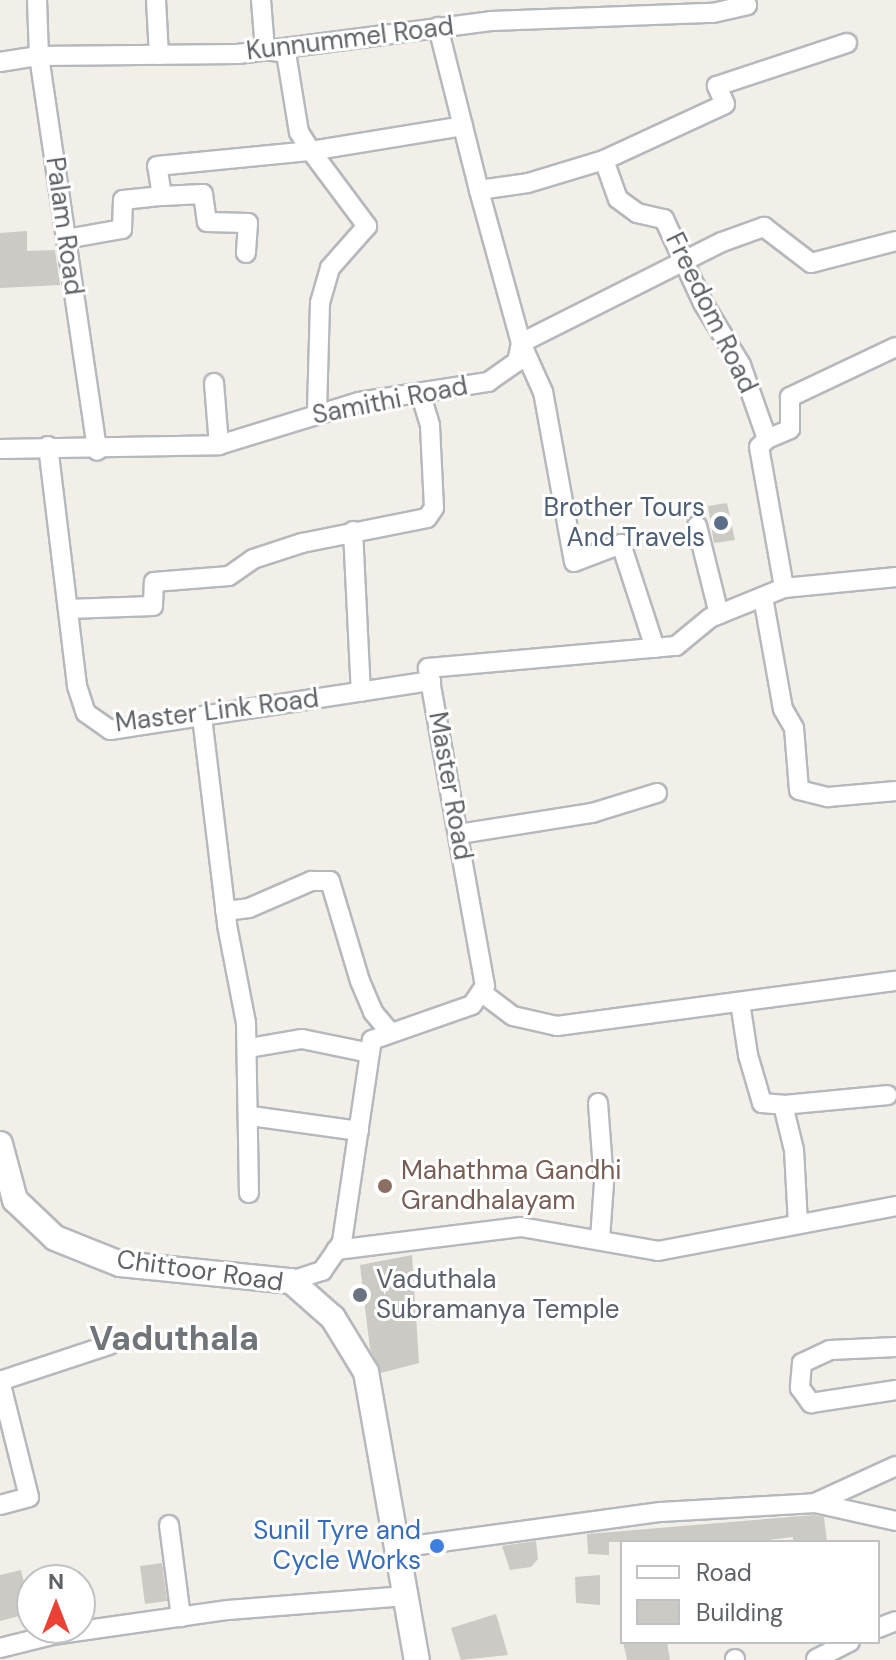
<!DOCTYPE html>
<style>
body{margin:0}
#map{position:relative;width:896px;height:1660px;overflow:hidden;background:#f1efe8;font-family:"DM Sans",sans-serif}
div>[style]{position:absolute}
[style*='--x']{left:calc(var(--x)*1px);top:calc(var(--y)*1px);width:calc(var(--w)*1px);rotate:calc(var(--a)*1deg)}
.building>*{inset:0;background:#cccac5}
.roads{filter:drop-shadow(2px 0 #b5b8bc) drop-shadow(-2px 0 #b5b8bc) drop-shadow(0 2px #b5b8bc) drop-shadow(0 -2px #b5b8bc)}
.minor>*{height:18px;margin:-9px;padding:0 9px;transform-origin:9px;border-radius:9px;background:#fff}
.secondary>*{height:24px;margin:-12px;padding:0 12px;transform-origin:12px;border-radius:12px;background:#fff}
.dots>*{width:22px;height:22px;translate:-50% -50%;box-sizing:border-box;border:4px solid #fff;border-radius:50%}
span{translate:-50% -50%;white-space:nowrap;text-align:center;line-height:1.15;-webkit-text-stroke:6px #fff;paint-order:stroke}
.street-label{font-size:26px;color:#5f6368}
.service-label{font-size:26px;color:#4e5e75}
.right{translate:-100% -50%;text-align:right}
.education-label{font-size:26px;color:#785e54}
.left{translate:0 -50%;text-align:left}
.worship-label{font-size:26px;color:#5b616d}
.shop-label{font-size:26px;color:#366cbe}
.district-label{font-size:34px;color:#70757a;font-weight:700}
.legend{position:absolute;left:620px;top:1540px;width:260px;height:104px;box-sizing:border-box;background:#fff;border:2px solid #bfc1c3;margin:0;padding:10px 14px;list-style:none;font-size:24px;color:#5f6368}
.legend li{display:flex;align-items:center;gap:16px;height:40px}
.legend b{width:40px;border:2px solid #bfc1c3}
.north{position:absolute;left:16px;top:1564px;width:80px;height:80px;box-sizing:border-box;background:#fff;border:2px solid #bfc1c3;border-radius:50%;rotate:0deg;font-size:22px;font-weight:700;line-height:32px;text-align:center;color:#5f6368}
.north::after{content:'';display:block;margin:auto;width:28px;height:36px;background:#ea4335;clip-path:polygon(50% 0,100% 100%,50% 72%,0 100%)}
</style>
<div id="map">
<div class="building">
<i style="clip-path:polygon(27px 231px,27px 251px,55px 250px,60px 285px,0 288px,0 233px)"></i>
<i style="clip-path:polygon(727px 503px,735px 540px,714px 543px,708px 506px)"></i>
<i style="clip-path:polygon(412px 1255px,419px 1363px,381px 1373px,370px 1349px,360px 1265px)"></i>
<i style="clip-path:polygon(814px 1515px,824px 1517px,827px 1542px,793px 1542px,793px 1537px,752px 1542px,609px 1542px,609px 1555px,588px 1554px,587px 1534px)"></i>
<i style="clip-path:polygon(536px 1541px,538px 1559px,531px 1567px,510px 1570px,502px 1546px)"></i>
<i style="clip-path:polygon(162px 1563px,167px 1601px,145px 1604px,140px 1566px)"></i>
<i style="clip-path:polygon(21px 1570px,31px 1613px,0 1621px,0 1575px)"></i>
<i style="clip-path:polygon(600px 1575px,600px 1605px,576px 1603px,575px 1577px)"></i>
<i style="clip-path:polygon(496px 1614px,508px 1655px,461px 1660px,451px 1628px)"></i>
<i style="clip-path:polygon(623px 1642px,667px 1642px,670px 1660px,627px 1660px)"></i>
</div>
<div class="roads">
<div class="minor">
<i style="--x:37;--y:0;--w:56;--a:88"></i>
<i style="--x:39;--y:56;--w:399;--a:81.6"></i>
<i style="--x:156;--y:0;--w:55;--a:86.9"></i>
<i style="--x:261;--y:0;--w:50;--a:85.4"></i>
<i style="--x:265;--y:50;--w:21;--a:8"></i>
<i style="--x:286;--y:53;--w:80;--a:80.7"></i>
<i style="--x:299;--y:132;--w:22;--a:58"></i>
<i style="--x:311;--y:151;--w:154;--a:-9.3"></i>
<i style="--x:438;--y:27;--w:168;--a:75.9"></i>
<i style="--x:0;--y:62;--w:39;--a:-9"></i>
<i style="--x:39;--y:56;--w:199;--a:-0.6"></i>
<i style="--x:238;--y:54;--w:255;--a:-7.4"></i>
<i style="--x:491;--y:21;--w:222;--a:-2.1"></i>
<i style="--x:713;--y:13;--w:35;--a:-13"></i>
<i style="--x:604;--y:160;--w:41;--a:70.3"></i>
<i style="--x:618;--y:199;--w:24;--a:36"></i>
<i style="--x:637;--y:213;--w:28;--a:13"></i>
<i style="--x:664;--y:219;--w:93;--a:65.1"></i>
<i style="--x:703;--y:303;--w:73;--a:58.5"></i>
<i style="--x:741;--y:365;--w:78;--a:70.6"></i>
<i style="--x:767;--y:439;--w:11;--a:135"></i>
<i style="--x:759;--y:447;--w:143;--a:79.9"></i>
<i style="--x:162;--y:196;--w:41;--a:-2.8"></i>
<i style="--x:203;--y:194;--w:28;--a:82"></i>
<i style="--x:207;--y:222;--w:41;--a:1.4"></i>
<i style="--x:248;--y:223;--w:30;--a:94"></i>
<i style="--x:66;--y:239;--w:57;--a:-10.1"></i>
<i style="--x:122;--y:229;--w:29;--a:-88"></i>
<i style="--x:123;--y:200;--w:39;--a:-6"></i>
<i style="--x:162;--y:196;--w:30;--a:-99"></i>
<i style="--x:157;--y:166;--w:155;--a:-5.6"></i>
<i style="--x:311;--y:151;--w:94;--a:53.3"></i>
<i style="--x:367;--y:226;--w:56;--a:131.4"></i>
<i style="--x:330;--y:268;--w:36;--a:106"></i>
<i style="--x:320;--y:303;--w:109;--a:91.6"></i>
<i style="--x:214;--y:383;--w:62;--a:85.4"></i>
<i style="--x:767;--y:439;--w:25;--a:-23"></i>
<i style="--x:790;--y:429;--w:32;--a:-90"></i>
<i style="--x:790;--y:397;--w:117;--a:-25.3"></i>
<i style="--x:48;--y:446;--w:242;--a:83.1"></i>
<i style="--x:77;--y:686;--w:28;--a:72"></i>
<i style="--x:86;--y:713;--w:29;--a:35"></i>
<i style="--x:110;--y:730;--w:325;--a:-8.7"></i>
<i style="--x:0;--y:449;--w:219;--a:-1"></i>
<i style="--x:219;--y:445;--w:146;--a:-17.1"></i>
<i style="--x:359;--y:402;--w:131;--a:-8.8"></i>
<i style="--x:488;--y:382;--w:35;--a:-35"></i>
<i style="--x:517;--y:362;--w:19;--a:-78"></i>
<i style="--x:521;--y:343;--w:159;--a:-105.4"></i>
<i style="--x:479;--y:190;--w:49;--a:-8.1"></i>
<i style="--x:528;--y:183;--w:79;--a:-16.8"></i>
<i style="--x:604;--y:160;--w:133;--a:-24.8"></i>
<i style="--x:725;--y:104;--w:20;--a:-114"></i>
<i style="--x:717;--y:86;--w:137;--a:-18.3"></i>
<i style="--x:697;--y:526;--w:91;--a:76"></i>
<i style="--x:353;--y:531;--w:161;--a:87.2"></i>
<i style="--x:763;--y:597;--w:114;--a:79.9"></i>
<i style="--x:783;--y:709;--w:22;--a:60"></i>
<i style="--x:794;--y:728;--w:62;--a:85.4"></i>
<i style="--x:799;--y:790;--w:30;--a:14"></i>
<i style="--x:828;--y:797;--w:68;--a:-5"></i>
<i style="--x:68;--y:609;--w:85;--a:-2"></i>
<i style="--x:153;--y:606;--w:24;--a:-88"></i>
<i style="--x:154;--y:582;--w:75;--a:-4.6"></i>
<i style="--x:229;--y:576;--w:29;--a:-35"></i>
<i style="--x:253;--y:559;--w:52;--a:-18.1"></i>
<i style="--x:302;--y:543;--w:127;--a:-11.3"></i>
<i style="--x:427;--y:518;--w:12;--a:-55"></i>
<i style="--x:434;--y:508;--w:83;--a:-92.8"></i>
<i style="--x:430;--y:425;--w:31;--a:-107"></i>
<i style="--x:655;--y:648;--w:109;--a:-108.1"></i>
<i style="--x:621;--y:544;--w:50;--a:159"></i>
<i style="--x:574;--y:562;--w:173;--a:-100.3"></i>
<i style="--x:543;--y:392;--w:54;--a:-114.2"></i>
<i style="--x:521;--y:343;--w:225;--a:-26.7"></i>
<i style="--x:722;--y:242;--w:45;--a:-19.7"></i>
<i style="--x:764;--y:227;--w:59;--a:37.5"></i>
<i style="--x:811;--y:263;--w:88;--a:-14.5"></i>
<i style="--x:202;--y:717;--w:209;--a:83.1"></i>
<i style="--x:227;--y:925;--w:100;--a:79"></i>
<i style="--x:246;--y:1023;--w:170;--a:89"></i>
<i style="--x:459;--y:834;--w:135;--a:-9"></i>
<i style="--x:592;--y:813;--w:68;--a:-17.1"></i>
<i style="--x:225;--y:911;--w:24;--a:-7"></i>
<i style="--x:249;--y:908;--w:68;--a:-23.5"></i>
<i style="--x:311;--y:881;--w:19;--a:0"></i>
<i style="--x:330;--y:881;--w:104;--a:73.3"></i>
<i style="--x:360;--y:981;--w:34;--a:67"></i>
<i style="--x:373;--y:1012;--w:23;--a:50"></i>
<i style="--x:481;--y:992;--w:40;--a:37"></i>
<i style="--x:513;--y:1016;--w:45;--a:12.8"></i>
<i style="--x:557;--y:1026;--w:342;--a:-7.6"></i>
<i style="--x:740;--y:1002;--w:54;--a:81.4"></i>
<i style="--x:748;--y:1055;--w:50;--a:73.7"></i>
<i style="--x:762;--y:1103;--w:21;--a:5"></i>
<i style="--x:783;--y:1105;--w:46;--a:76.3"></i>
<i style="--x:794;--y:1150;--w:74;--a:86.9"></i>
<i style="--x:249;--y:1048;--w:54;--a:-9.6"></i>
<i style="--x:302;--y:1039;--w:69;--a:11.6"></i>
<i style="--x:598;--y:1103;--w:80;--a:85.7"></i>
<i style="--x:604;--y:1183;--w:56;--a:94.1"></i>
<i style="--x:783;--y:1105;--w:105;--a:-5.4"></i>
<i style="--x:251;--y:1116;--w:109;--a:7.9"></i>
<i style="--x:336;--y:1250;--w:186;--a:-7.1"></i>
<i style="--x:521;--y:1227;--w:139;--a:9.9"></i>
<i style="--x:658;--y:1251;--w:242;--a:-10.7"></i>
<i style="--x:291;--y:1281;--w:33;--a:-18"></i>
<i style="--x:322;--y:1271;--w:35;--a:-55"></i>
<i style="--x:342;--y:1242;--w:204;--a:-81.6"></i>
<i style="--x:372;--y:1040;--w:106;--a:-19.3"></i>
<i style="--x:472;--y:1005;--w:23;--a:-56"></i>
<i style="--x:485;--y:986;--w:323;--a:-100.2"></i>
<i style="--x:428;--y:668;--w:249;--a:-5.1"></i>
<i style="--x:676;--y:646;--w:44;--a:-39.5"></i>
<i style="--x:710;--y:618;--w:80;--a:-22.1"></i>
<i style="--x:784;--y:588;--w:113;--a:-5.6"></i>
<i style="--x:896;--y:1347;--w:66;--a:177.4"></i>
<i style="--x:830;--y:1350;--w:31;--a:155"></i>
<i style="--x:802;--y:1363;--w:25;--a:95"></i>
<i style="--x:800;--y:1388;--w:19;--a:54"></i>
<i style="--x:811;--y:1403;--w:86;--a:-8.7"></i>
<i style="--x:815;--y:1503;--w:83;--a:12.5"></i>
<i style="--x:0;--y:1505;--w:30;--a:-15"></i>
<i style="--x:29;--y:1497;--w:120;--a:-104"></i>
<i style="--x:0;--y:1381;--w:115;--a:-18.3"></i>
<i style="--x:169;--y:1525;--w:93;--a:82.6"></i>
<i style="--x:397;--y:1548;--w:266;--a:-7.8"></i>
<i style="--x:661;--y:1512;--w:154;--a:-3.3"></i>
<i style="--x:815;--y:1503;--w:89;--a:-24.6"></i>
<i style="--x:878;--y:1628;--w:19;--a:-21"></i>
<i style="--x:0;--y:1648;--w:54;--a:-14"></i>
<i style="--x:52;--y:1635;--w:178;--a:-8.1"></i>
<i style="--x:228;--y:1610;--w:178;--a:-4.5"></i>
<i style="--x:735;--y:1659;--w:1;--a:90"></i>
<i style="--x:816;--y:1659;--w:38;--a:-27"></i>
</div>
<div class="secondary">
<i style="--x:0;--y:1144;--w:58;--a:75"></i>
<i style="--x:15;--y:1200;--w:55;--a:43.5"></i>
<i style="--x:55;--y:1238;--w:70;--a:21.8"></i>
<i style="--x:120;--y:1264;--w:172;--a:5.7"></i>
<i style="--x:291;--y:1281;--w:56;--a:41.4"></i>
<i style="--x:333;--y:1318;--w:63;--a:58.6"></i>
<i style="--x:366;--y:1372;--w:292;--a:80"></i>
</div>
</div>
<div class="dots">
<i style="left:721px;top:523px;background:#5c6f8a"></i>
<i style="left:385px;top:1186px;background:#8d6e63"></i>
<i style="left:360px;top:1295px;background:#6b7280"></i>
<i style="left:437px;top:1546px;background:#3f7fe0"></i>
</div>
<div class="street-label">
<span style="left:350px;top:39px;rotate:-7deg">Kunnummel Road</span>
<span style="left:64px;top:226px;rotate:82deg">Palam Road</span>
<span style="left:711px;top:313px;rotate:64deg">Freedom Road</span>
<span style="left:390px;top:401px;rotate:-11deg">Samithi Road</span>
<span style="left:217px;top:711px;rotate:-7deg">Master Link Road</span>
<span style="left:450px;top:786px;rotate:80deg">Master Road</span>
<span style="left:200px;top:1271px;rotate:8deg">Chittoor Road</span>
</div>
<div class="service-label">
<span class="right" style="left:705px;top:523px">Brother Tours<br>And Travels</span>
</div>
<div class="education-label">
<span class="left" style="left:401px;top:1186px">Mahathma Gandhi<br>Grandhalayam</span>
</div>
<div class="worship-label">
<span class="left" style="left:376px;top:1295px">Vaduthala<br>Subramanya Temple</span>
</div>
<div class="shop-label">
<span class="right" style="left:421px;top:1546px">Sunil Tyre and<br>Cycle Works</span>
</div>
<div class="district-label">
<span style="left:174px;top:1339px">Vaduthala</span>
</div>
<ul class="legend">
<li><b style="height:10px;background:#fff"></b>Road</li>
<li><b style="height:22px;background:#cccac5"></b>Building</li>
</ul>
<div class="north">N</div>
</div>
